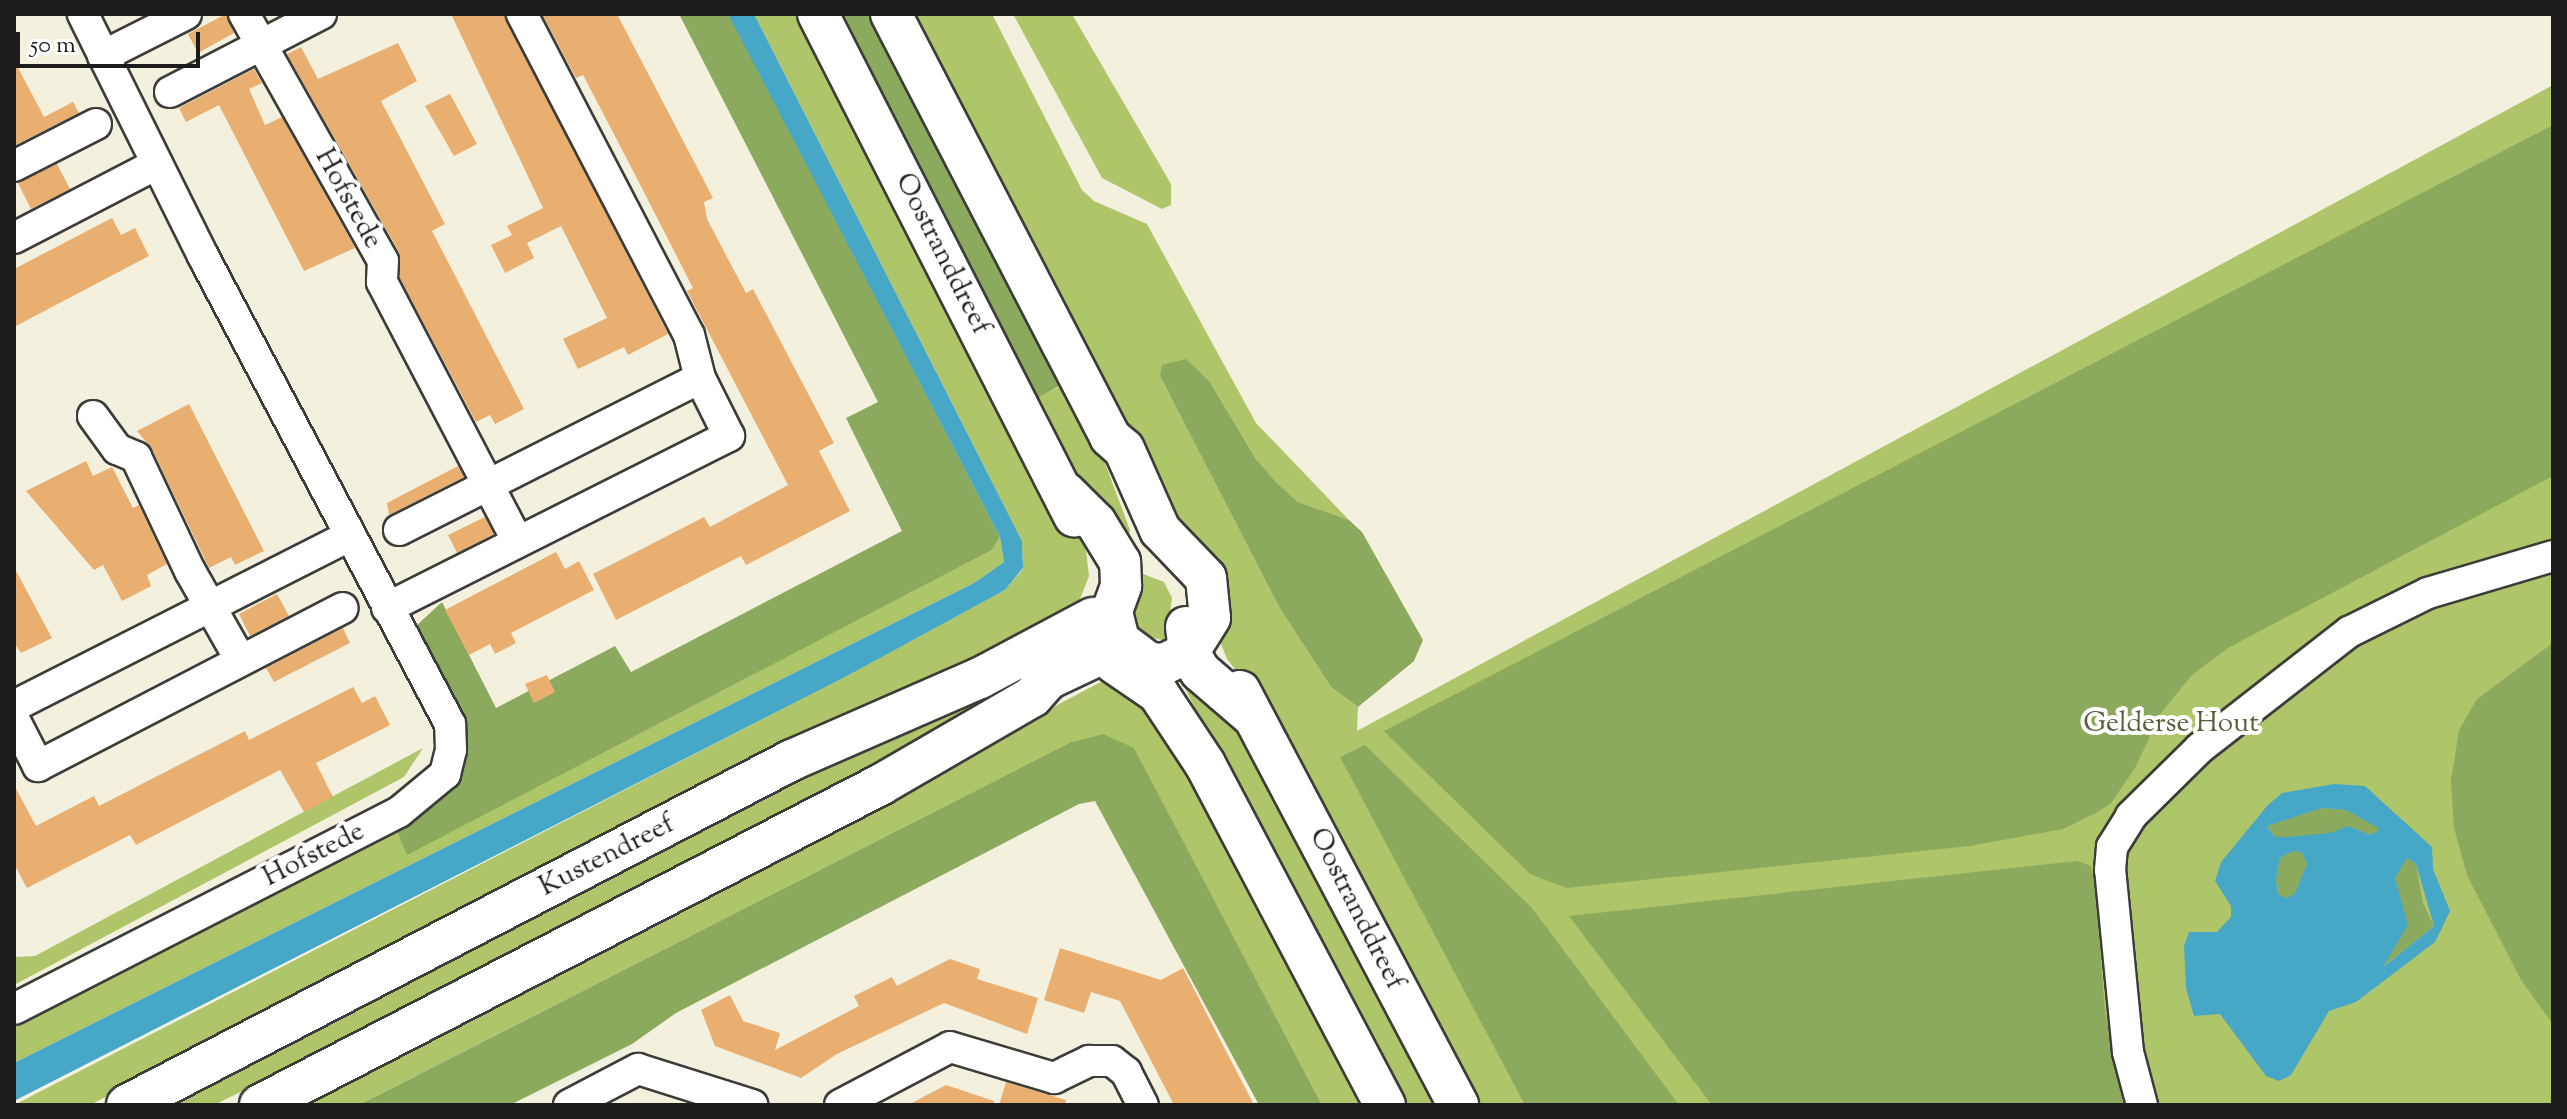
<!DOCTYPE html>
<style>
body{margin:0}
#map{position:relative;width:2567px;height:1119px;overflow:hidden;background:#f4f0de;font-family:"Sorts Mill Goudy",serif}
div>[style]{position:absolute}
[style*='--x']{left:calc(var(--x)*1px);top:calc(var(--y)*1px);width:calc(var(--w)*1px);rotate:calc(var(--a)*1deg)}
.green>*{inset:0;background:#afc56a}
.forest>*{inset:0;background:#8baa5e}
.water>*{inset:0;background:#47a7c6}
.building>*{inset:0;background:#e9af70}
.roads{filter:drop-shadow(2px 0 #3c3c39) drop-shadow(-2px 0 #3c3c39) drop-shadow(0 2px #3c3c39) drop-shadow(0 -2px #3c3c39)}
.minor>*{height:30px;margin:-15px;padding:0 15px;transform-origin:15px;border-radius:15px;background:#fff}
.major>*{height:40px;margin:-20px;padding:0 20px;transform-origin:20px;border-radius:20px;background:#fff}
span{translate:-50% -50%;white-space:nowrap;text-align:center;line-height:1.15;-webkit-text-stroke:8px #fff;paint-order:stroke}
.street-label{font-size:28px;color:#1c1c1c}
.park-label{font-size:28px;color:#57603b}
.frame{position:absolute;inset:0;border:16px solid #1c1c1c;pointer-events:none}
.scale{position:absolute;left:16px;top:32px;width:184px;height:36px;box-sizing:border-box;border:4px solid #1c1c1c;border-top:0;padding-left:10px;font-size:24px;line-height:28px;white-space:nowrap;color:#1c1c1c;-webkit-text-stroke:6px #fff;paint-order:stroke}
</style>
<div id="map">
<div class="green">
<i style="clip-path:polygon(754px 14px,795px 14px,1086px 550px,1089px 576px,1073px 617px,463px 911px,90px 1105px,14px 1105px,842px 678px,1005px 590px,1023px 569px,1022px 541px)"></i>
<i style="clip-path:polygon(912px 14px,992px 14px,1082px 190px,1094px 201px,1147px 224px,1256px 423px,1349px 520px,1298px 502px,1276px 482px,1256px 459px,1210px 382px,1160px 376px,1279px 607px,1331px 687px,1358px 707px,1357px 731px,2553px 85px,2553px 1105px,1477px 1105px,1251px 690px,1227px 659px,1176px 530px)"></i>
<i style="clip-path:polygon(1013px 14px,1072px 14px,1171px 184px,1171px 205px,1162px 209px,1102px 178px)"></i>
<i style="clip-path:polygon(1067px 383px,1105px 463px,1130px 530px,1128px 537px,1070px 473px,1033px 400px)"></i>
<i style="clip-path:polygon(1000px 537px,1004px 562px,974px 583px,14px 1063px,14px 1028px,394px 825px,407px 854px,992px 550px)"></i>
<i style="clip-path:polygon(1143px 574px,1164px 582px,1172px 598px,1166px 641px,1137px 634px,1131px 613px)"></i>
<i style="clip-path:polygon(1081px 644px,872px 771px,462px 983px,214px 1105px,154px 1105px,860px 741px)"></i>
<i style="clip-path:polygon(1190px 672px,1231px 713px,1442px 1105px,1402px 1105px,1266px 853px,1181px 680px)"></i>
<i style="clip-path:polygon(1101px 682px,1134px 692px,1168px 735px,1359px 1105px,1322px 1105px,1134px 749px,1069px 743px,359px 1105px,292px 1105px)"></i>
<i style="clip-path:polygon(423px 748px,404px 777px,14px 985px,14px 957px,35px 956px)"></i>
</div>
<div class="forest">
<i style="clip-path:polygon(679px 14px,729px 14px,1000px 537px,992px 550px,407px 855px,394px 825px,453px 772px,417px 633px,417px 625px,442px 602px,496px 708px,615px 646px,631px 672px,902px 531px,846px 418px,878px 402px)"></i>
<i style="clip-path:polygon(839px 14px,868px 14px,1061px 385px,1038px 398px)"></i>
<i style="clip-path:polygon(2553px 125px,2553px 476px,2228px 648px,2192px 675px,2161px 713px,2135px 768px,2111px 803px,2096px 813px,2063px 829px,1970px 846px,1567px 888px,1530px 874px,1384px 731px)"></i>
<i style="clip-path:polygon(1186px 359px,1210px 382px,1256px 459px,1276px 482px,1298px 502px,1349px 520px,1362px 532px,1423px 640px,1414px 661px,1358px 707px,1331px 687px,1279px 607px,1160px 376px,1162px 365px)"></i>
<i style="clip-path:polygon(2553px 643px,2553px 1024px,2521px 980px,2467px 875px,2454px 828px,2451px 781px,2459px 730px,2477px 699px)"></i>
<i style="clip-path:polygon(1103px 734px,1134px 748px,1322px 1105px,1259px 1105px,1095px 801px,1079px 804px,676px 1013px,632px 1044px,510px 1105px,359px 1105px,1069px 743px)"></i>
<i style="clip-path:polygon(1365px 745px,1532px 908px,1679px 1105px,1525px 1105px,1340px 757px)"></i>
<i style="clip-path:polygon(2322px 808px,2346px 810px,2381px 829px,2371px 835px,2348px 826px,2330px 834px,2287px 837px,2275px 837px,2267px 826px)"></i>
<i style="clip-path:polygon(2293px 851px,2302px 853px,2307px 864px,2295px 893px,2286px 898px,2278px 894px,2276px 880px,2280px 858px)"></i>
<i style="clip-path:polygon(2407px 858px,2416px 864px,2423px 903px,2434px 926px,2382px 967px,2407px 925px,2395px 878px)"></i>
<i style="clip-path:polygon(2077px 861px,2091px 866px,2095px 882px,2105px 1012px,2123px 1105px,1712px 1105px,1569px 916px)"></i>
</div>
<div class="water">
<i style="clip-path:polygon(728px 14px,754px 14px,1022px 541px,1023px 568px,1005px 590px,843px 678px,14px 1101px,14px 1063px,974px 583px,1004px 562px,1000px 537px)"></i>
<i style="clip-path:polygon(evenodd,2334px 784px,2365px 786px,2432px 847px,2433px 869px,2450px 911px,2435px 942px,2356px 1002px,2329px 1011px,2291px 1075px,2279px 1081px,2266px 1076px,2220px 1014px,2194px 1016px,2186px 988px,2184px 946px,2189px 932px,2217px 932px,2231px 917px,2231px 906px,2215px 881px,2221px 862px,2267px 806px,2282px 793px,2334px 784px,2322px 808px,2346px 810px,2380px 829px,2371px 835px,2348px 826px,2330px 833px,2287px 837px,2275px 837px,2267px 826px,2322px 808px,2334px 784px,2293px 851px,2302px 853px,2307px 864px,2295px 893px,2286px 898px,2278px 894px,2276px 880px,2280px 858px,2293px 851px,2334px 784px,2407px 858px,2416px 864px,2434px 926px,2383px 967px,2408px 925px,2395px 878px,2407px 858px)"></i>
</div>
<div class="building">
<i style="clip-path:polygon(226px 14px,234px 33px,198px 53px,188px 34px)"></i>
<i style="clip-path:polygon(451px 14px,504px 14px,668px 334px,628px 355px,624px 347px,578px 369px,563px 339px,607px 318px,561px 226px,527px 243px,534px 258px,505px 273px,491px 245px,512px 235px,507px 226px,543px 208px)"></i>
<i style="clip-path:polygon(542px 14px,617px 14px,713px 198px,704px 202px,707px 219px,746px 293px,753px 289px,834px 443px,819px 451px,850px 511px,746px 565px,741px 556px,616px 620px,593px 574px,704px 517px,710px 527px,788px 485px,687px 291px,693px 288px,628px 161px,583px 75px,576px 78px)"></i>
<i style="clip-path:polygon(398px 43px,417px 81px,381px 101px,445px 224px,432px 231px,524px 409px,495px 424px,490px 415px,476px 422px,400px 278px,399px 252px,287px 54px,301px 47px,318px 79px)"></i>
<i style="clip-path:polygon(14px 60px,44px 117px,73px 102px,79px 113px,14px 146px)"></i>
<i style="clip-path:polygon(254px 69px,262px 83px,249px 89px,265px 125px,282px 117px,355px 248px,304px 271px,219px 105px,186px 122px,179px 108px)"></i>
<i style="clip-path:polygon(450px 94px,477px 144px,454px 156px,425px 106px)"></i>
<i style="clip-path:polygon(57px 164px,70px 189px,31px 209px,18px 183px)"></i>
<i style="clip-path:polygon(112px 218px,121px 235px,135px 228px,149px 256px,14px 327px,14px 269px)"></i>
<i style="clip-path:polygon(189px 404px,264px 551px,235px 565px,231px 557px,209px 568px,152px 449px,137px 431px)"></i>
<i style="clip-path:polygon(86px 461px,93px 476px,112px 467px,133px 508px,139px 505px,167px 564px,147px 575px,151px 586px,122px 601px,103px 565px,94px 570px,26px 491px)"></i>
<i style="clip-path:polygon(458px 466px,464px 477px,389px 515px,387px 503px)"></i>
<i style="clip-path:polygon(485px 517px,494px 534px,457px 553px,448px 535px)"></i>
<i style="clip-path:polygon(556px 552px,565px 569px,579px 561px,594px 590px,511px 633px,516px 643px,495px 654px,490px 644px,469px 655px,445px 610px)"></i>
<i style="clip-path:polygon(14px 567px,52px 638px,21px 653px,14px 643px)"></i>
<i style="clip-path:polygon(277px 594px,289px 616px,250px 636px,239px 614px)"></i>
<i style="clip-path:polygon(343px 628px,350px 643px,274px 682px,266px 668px)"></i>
<i style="clip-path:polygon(547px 675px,555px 692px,534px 703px,525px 684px)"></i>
<i style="clip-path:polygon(353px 687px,362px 703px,375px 696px,390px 725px,316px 763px,333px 797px,304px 812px,280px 770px,136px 845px,130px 835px,27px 888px,14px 864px,14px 785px,36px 826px,94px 796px,99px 806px,245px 731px,249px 740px)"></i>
<i style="clip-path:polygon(1060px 948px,1161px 980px,1183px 968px,1254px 1105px,1174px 1105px,1120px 1001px,1091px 992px,1084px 1013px,1044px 1000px)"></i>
<i style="clip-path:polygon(950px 959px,980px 969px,977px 979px,1038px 998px,1027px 1034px,944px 1003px,837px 1054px,801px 1078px,715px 1046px,701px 1010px,730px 995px,743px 1021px,780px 1033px,775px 1050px,859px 1006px,854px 996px,892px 977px,897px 986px)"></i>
<i style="clip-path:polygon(1006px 1082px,1066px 1100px,1065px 1105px,999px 1105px)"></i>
<i style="clip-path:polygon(946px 1085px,994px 1101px,994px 1105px,908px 1105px)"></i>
</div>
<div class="roads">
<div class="minor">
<i style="--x:244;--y:14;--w:283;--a:60.6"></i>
<i style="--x:383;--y:261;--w:21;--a:93"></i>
<i style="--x:382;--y:282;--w:293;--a:62.4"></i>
<i style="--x:103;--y:56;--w:93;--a:-26.8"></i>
<i style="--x:170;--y:92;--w:170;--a:-27.3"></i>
<i style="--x:14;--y:166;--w:92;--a:-27.1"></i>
<i style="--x:14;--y:238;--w:161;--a:-27.4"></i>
<i style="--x:93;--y:416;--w:41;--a:54"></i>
<i style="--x:117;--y:449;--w:21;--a:23"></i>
<i style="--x:136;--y:457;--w:126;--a:64.7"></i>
<i style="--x:190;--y:571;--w:101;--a:60.4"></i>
<i style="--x:399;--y:530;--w:337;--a:-26.8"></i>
<i style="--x:387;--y:608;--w:383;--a:-26.7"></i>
<i style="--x:729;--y:436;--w:65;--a:-116.6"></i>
<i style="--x:700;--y:378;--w:44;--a:-104.3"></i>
<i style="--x:689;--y:335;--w:362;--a:-117.5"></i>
<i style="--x:14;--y:706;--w:376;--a:-26.9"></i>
<i style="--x:14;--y:719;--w:53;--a:62.9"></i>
<i style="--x:38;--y:766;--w:343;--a:-27.4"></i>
<i style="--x:14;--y:1009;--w:432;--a:-27.1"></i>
<i style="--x:399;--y:812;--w:60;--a:-39.6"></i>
<i style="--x:445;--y:774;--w:25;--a:-76"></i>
<i style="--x:451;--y:750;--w:26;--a:-92"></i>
<i style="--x:450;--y:724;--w:529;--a:-117.82"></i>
<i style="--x:203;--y:256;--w:270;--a:-116.4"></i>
<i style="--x:569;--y:1105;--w:78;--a:-27.6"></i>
<i style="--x:638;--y:1069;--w:120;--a:17.5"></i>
<i style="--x:840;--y:1105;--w:124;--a:-27.8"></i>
<i style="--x:950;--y:1047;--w:109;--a:16.6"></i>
<i style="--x:1054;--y:1078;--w:39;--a:-26"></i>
<i style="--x:1089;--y:1061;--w:23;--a:0"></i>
<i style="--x:1112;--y:1061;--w:18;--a:38"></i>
<i style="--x:1126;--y:1072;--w:37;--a:63"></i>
<i style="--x:2142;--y:1105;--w:55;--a:-104.8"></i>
<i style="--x:2128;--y:1052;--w:183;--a:-95.6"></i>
<i style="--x:2110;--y:870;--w:23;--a:-85"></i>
<i style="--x:2112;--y:847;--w:36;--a:-58"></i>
<i style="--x:2131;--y:816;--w:97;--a:-44.6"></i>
<i style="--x:2200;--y:748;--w:189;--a:-37.9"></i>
<i style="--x:2349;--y:632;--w:88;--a:-26.3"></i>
<i style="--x:2428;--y:593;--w:130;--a:-16.5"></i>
</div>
<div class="major">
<i style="--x:818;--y:14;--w:564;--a:62.98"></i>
<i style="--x:891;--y:14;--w:476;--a:62.6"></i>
<i style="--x:1110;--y:437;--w:18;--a:41"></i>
<i style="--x:1124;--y:449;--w:89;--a:66"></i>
<i style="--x:1160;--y:530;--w:66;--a:46.2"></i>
<i style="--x:1206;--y:578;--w:40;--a:84.3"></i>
<i style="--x:1210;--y:618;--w:40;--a:122"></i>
<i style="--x:1189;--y:652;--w:28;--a:154"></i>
<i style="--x:1164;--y:664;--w:15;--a:-176"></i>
<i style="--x:1149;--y:663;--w:38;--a:-143"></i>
<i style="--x:1119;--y:640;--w:30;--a:-104"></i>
<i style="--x:1112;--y:611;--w:27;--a:-70"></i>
<i style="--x:1121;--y:586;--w:24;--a:-92"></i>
<i style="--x:1120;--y:562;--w:46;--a:-121.6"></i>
<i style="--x:1096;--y:523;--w:42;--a:-135"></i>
<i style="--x:1186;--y:627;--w:25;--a:83"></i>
<i style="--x:1189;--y:652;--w:22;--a:60"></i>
<i style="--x:1200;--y:671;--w:67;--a:40.8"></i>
<i style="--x:1114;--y:663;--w:53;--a:34.3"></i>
<i style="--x:1158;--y:693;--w:85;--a:56.5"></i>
<i style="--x:1205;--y:764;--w:386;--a:62.2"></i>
<i style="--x:1240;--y:691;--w:468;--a:62.2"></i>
<i style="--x:127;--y:1105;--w:749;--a:-27.42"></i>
<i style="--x:792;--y:760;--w:205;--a:-23.6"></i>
<i style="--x:980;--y:678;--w:128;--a:-28"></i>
<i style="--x:260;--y:1105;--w:698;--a:-27.3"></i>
<i style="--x:880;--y:785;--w:176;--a:-30.1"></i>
<i style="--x:1032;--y:697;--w:24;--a:-48"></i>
<i style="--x:1048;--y:679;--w:82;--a:-25.3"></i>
</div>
</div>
<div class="street-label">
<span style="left:348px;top:199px;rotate:61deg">Hofstede</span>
<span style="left:942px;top:254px;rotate:63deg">Oostranddreef</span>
<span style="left:314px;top:855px;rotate:-27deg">Hofstede</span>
<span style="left:607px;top:856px;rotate:-27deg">Kustendreef</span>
<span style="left:1356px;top:909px;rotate:63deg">Oostranddreef</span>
</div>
<div class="park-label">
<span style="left:2171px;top:724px">Gelderse Hout</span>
</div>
<div class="frame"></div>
<div class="scale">50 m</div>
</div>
